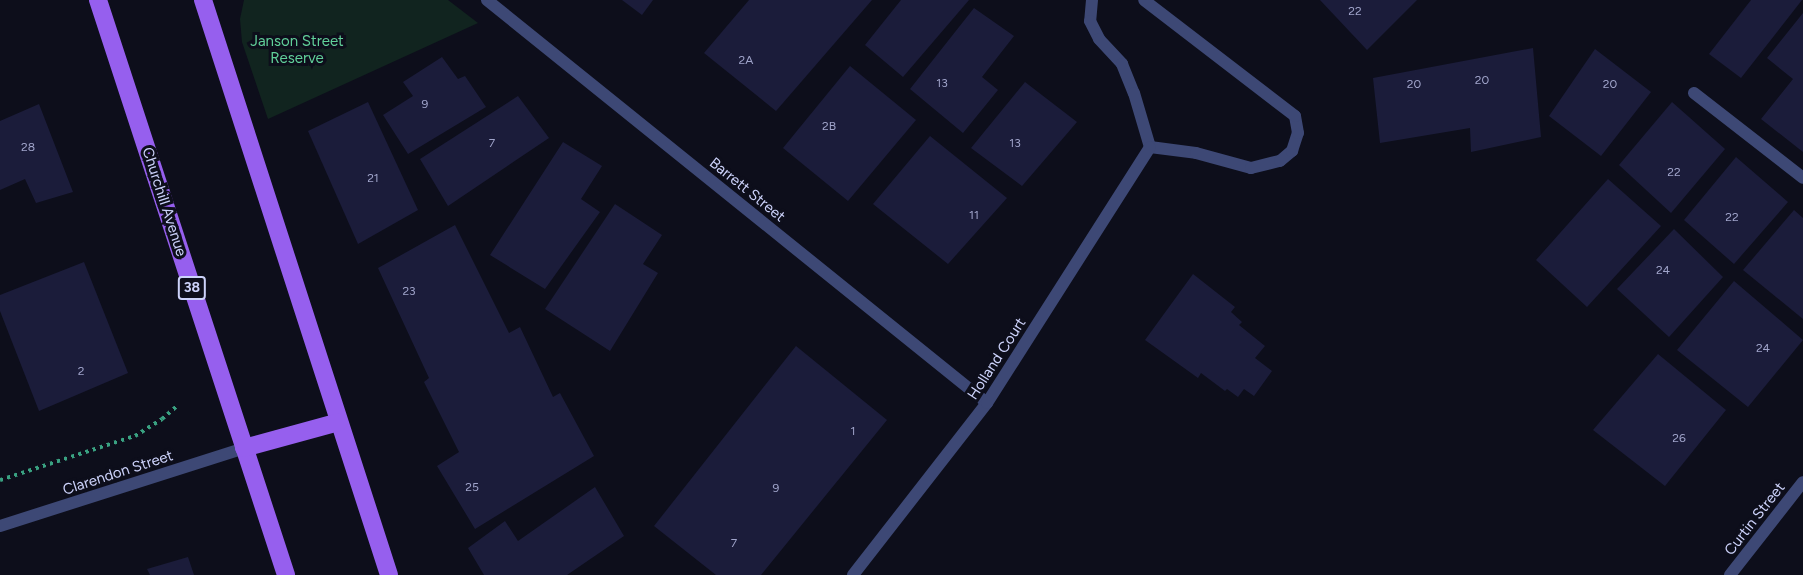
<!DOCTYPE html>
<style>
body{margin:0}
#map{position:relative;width:1803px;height:575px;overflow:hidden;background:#0d0e1b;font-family:Figtree,sans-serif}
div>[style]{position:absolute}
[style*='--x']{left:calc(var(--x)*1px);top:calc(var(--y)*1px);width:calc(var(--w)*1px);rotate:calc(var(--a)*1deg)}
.green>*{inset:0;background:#11241f}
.building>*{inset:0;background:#1b1c3a}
.path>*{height:4px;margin-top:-2px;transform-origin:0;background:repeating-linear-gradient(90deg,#39a181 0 3px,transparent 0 7.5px)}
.lane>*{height:12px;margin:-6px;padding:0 6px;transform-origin:6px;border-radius:6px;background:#3d4875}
.street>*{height:12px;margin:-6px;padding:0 6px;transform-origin:6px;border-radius:6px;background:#3d4875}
.primary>*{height:18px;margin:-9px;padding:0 9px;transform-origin:9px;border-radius:9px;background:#965fee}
span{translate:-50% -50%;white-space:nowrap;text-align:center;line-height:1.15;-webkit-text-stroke:6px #0d0e1b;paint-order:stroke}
.number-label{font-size:12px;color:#a0a4ca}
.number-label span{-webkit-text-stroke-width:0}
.shield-label span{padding:2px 4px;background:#0d0e1b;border:2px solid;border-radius:4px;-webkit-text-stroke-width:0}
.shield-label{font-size:14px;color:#ccd2fa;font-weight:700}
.park-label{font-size:15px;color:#61d09a}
.street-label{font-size:15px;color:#ccd2fa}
</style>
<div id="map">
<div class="green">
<i style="clip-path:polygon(244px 0,448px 0,478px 23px,268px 119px,242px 42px,240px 19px)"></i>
</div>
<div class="building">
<i style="clip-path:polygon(622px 0,653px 0,642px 15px)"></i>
<i style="clip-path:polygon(749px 0,872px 0,776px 111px,704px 53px)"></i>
<i style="clip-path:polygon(901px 0,969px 0,903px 77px,865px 45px)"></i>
<i style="clip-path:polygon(1320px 0,1417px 0,1367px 50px)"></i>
<i style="clip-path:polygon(1751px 0,1802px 0,1741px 78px,1709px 54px)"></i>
<i style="clip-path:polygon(974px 8px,1014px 36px,982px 77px,998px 90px,963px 133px,910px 89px)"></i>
<i style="clip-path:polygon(1803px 13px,1803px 152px,1761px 119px,1793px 79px,1767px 58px)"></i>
<i style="clip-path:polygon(1533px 48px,1541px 137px,1471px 152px,1470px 128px,1380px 143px,1373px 78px)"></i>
<i style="clip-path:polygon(1595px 49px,1651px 92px,1601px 156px,1549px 116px)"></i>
<i style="clip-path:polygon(442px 57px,458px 79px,465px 76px,486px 107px,408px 154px,383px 115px,413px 96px,403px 82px)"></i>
<i style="clip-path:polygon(850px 66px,916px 120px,848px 201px,783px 148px)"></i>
<i style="clip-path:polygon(1025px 82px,1077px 122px,1022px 186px,971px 148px)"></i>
<i style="clip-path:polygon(518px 96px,549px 138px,448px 206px,420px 159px)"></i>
<i style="clip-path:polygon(368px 102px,418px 210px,358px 244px,308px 131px)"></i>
<i style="clip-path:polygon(1672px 102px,1725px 149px,1671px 213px,1619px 165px)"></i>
<i style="clip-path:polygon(39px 104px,73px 192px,36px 203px,25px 179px,0 190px,0 121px)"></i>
<i style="clip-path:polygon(930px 136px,1007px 198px,948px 264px,873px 204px)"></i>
<i style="clip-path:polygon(563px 142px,602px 166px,581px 199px,600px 212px,545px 289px,490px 255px)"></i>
<i style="clip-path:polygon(1736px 157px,1788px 202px,1734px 264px,1684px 220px)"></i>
<i style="clip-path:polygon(1608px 179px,1661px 226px,1587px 307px,1536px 260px)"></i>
<i style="clip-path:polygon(615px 204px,662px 235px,643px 264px,658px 273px,610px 351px,545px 309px)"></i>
<i style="clip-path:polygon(1794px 210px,1803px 218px,1803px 319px,1743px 270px)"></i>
<i style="clip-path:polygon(455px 225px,509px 333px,520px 327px,553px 397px,560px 393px,594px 456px,475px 529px,437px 466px,459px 452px,424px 382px,429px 378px,378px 268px)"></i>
<i style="clip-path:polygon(1674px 229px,1723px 277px,1669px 337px,1617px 289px)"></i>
<i style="clip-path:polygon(84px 262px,128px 373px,39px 411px,0 311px,0 295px)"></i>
<i style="clip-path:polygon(1193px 274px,1235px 307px,1231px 312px,1242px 322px,1239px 325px,1265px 346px,1255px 358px,1272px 371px,1254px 396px,1244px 389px,1238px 397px,1227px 389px,1225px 391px,1201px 373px,1198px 378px,1145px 340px)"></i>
<i style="clip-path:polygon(1734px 281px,1803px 340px,1748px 407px,1677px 350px)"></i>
<i style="clip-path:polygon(796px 346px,887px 420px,761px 575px,716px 575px,654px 526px)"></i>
<i style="clip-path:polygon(1658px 354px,1726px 410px,1665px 486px,1593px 430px)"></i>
<i style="clip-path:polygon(595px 487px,624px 536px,567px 575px,484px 575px,468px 548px,505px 521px,518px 541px)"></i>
<i style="clip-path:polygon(188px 557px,194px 575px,150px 575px,147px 569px)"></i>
</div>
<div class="path">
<i style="--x:0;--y:480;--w:142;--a:-18.1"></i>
<i style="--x:135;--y:436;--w:32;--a:-32"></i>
<i style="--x:162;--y:419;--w:21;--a:-41"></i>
</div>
<div class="lane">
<i style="--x:1694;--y:93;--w:138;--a:37.9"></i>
</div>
<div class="street">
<i style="--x:487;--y:0;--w:642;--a:38.87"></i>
<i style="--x:1092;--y:0;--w:21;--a:95"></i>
<i style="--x:1090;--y:21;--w:20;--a:63"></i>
<i style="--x:1099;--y:39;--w:34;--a:47"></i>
<i style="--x:1122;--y:64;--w:31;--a:68"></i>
<i style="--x:1134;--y:93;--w:56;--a:73.5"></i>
<i style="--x:1150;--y:147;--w:46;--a:7.4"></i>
<i style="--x:1196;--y:153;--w:57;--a:15.3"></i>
<i style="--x:1251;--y:168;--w:30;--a:-14"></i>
<i style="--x:1280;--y:161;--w:16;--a:-40"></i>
<i style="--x:1292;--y:151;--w:19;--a:-72"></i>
<i style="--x:1298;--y:133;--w:17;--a:-100"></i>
<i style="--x:1295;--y:116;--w:190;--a:-142.5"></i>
<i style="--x:0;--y:526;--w:256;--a:-17.7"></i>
<i style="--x:853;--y:575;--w:218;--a:-52.1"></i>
<i style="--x:987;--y:403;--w:303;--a:-57.5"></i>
<i style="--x:1730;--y:575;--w:118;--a:-51.9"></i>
</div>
<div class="primary">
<i style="--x:98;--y:0;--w:605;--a:71.89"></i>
<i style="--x:203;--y:0;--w:604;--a:72.07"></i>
<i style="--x:244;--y:448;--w:98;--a:-15.3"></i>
</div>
<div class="number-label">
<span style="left:1355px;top:12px">22</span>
<span style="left:746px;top:61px">2A</span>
<span style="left:1482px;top:81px">20</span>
<span style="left:942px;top:84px">13</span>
<span style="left:1414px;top:85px">20</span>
<span style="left:1610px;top:85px">20</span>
<span style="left:425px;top:105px">9</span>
<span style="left:829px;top:127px">2B</span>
<span style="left:492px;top:144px">7</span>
<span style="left:1015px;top:144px">13</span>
<span style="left:28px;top:148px">28</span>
<span style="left:1674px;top:173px">22</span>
<span style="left:373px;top:179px">21</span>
<span style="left:974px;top:216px">11</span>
<span style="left:1732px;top:218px">22</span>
<span style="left:1663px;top:271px">24</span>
<span style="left:409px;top:292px">23</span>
<span style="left:1763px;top:349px">24</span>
<span style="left:81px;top:372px">2</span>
<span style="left:853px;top:432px">1</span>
<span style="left:1679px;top:439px">26</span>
<span style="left:472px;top:488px">25</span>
<span style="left:776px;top:489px">9</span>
<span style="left:734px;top:544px">7</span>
</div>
<div class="shield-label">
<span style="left:192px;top:288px">38</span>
</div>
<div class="park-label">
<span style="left:297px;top:50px">Janson Street<br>Reserve</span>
</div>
<div class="street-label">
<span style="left:747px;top:190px;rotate:39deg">Barrett Street</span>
<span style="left:164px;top:202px;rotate:72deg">Churchill Avenue</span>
<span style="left:997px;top:359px;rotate:-57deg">Holland Court</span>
<span style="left:118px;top:473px;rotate:-18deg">Clarendon Street</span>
<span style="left:1755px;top:519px;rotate:-52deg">Curtin Street</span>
</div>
</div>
